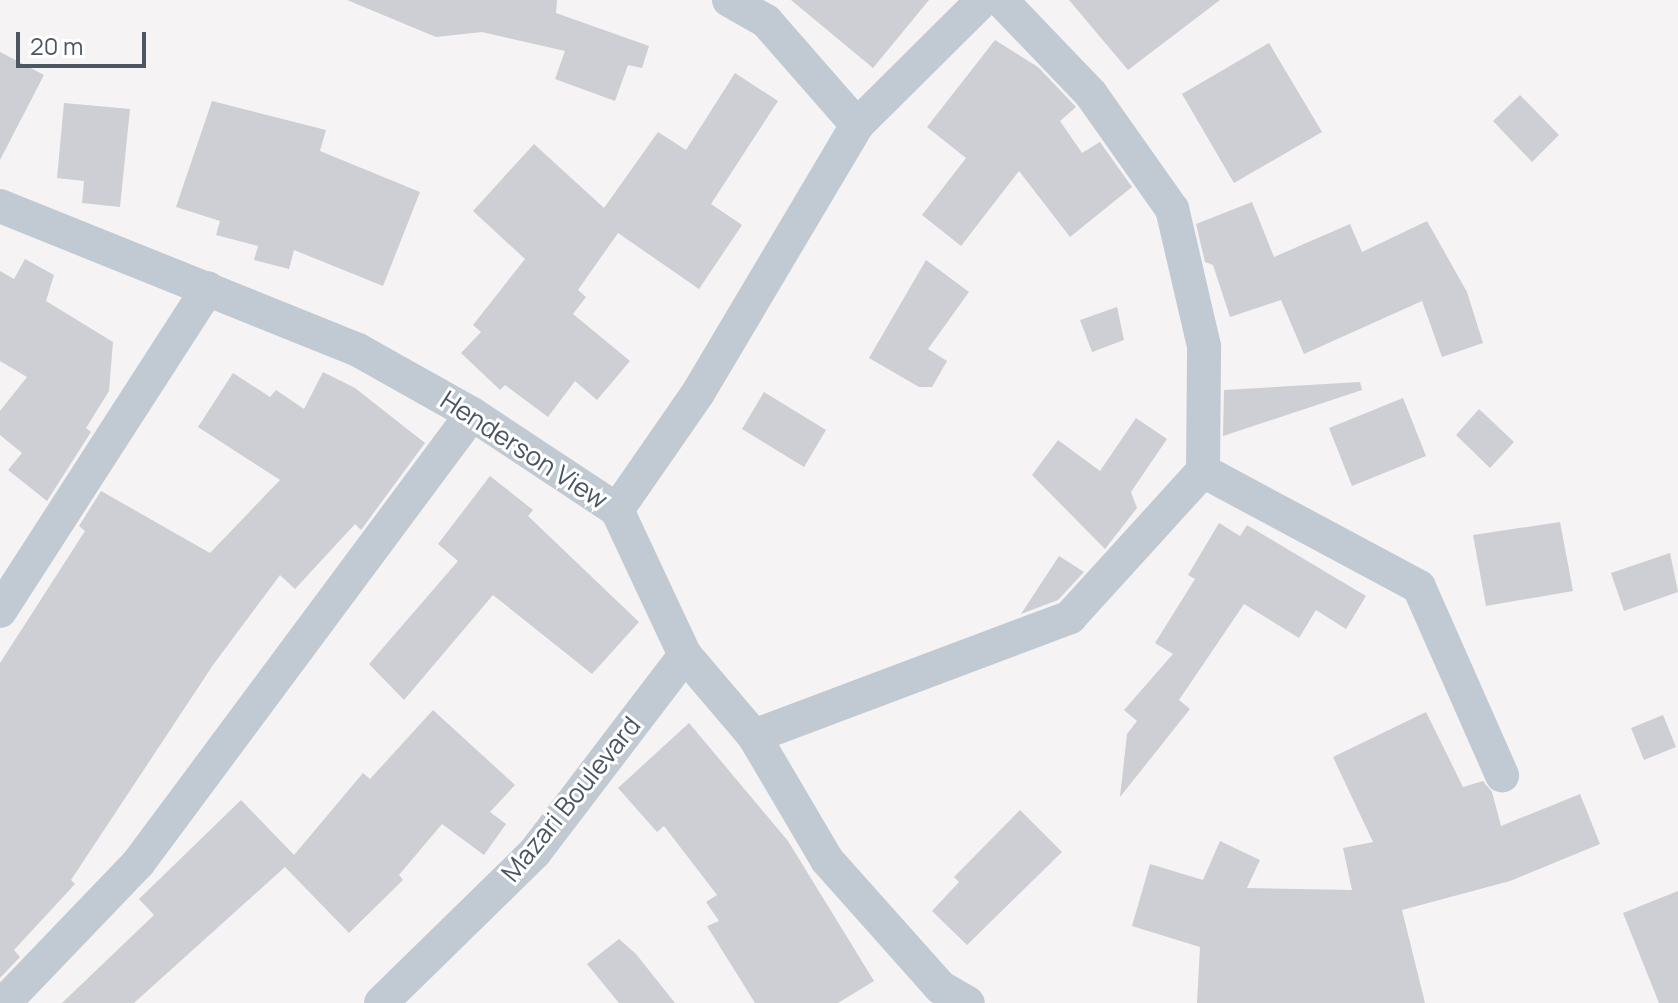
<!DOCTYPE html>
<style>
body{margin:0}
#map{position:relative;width:1678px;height:1003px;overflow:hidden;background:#f5f3f3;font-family:Manrope,sans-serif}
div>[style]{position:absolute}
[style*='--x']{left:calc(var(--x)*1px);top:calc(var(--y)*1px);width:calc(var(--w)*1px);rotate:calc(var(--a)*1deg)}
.building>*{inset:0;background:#cdcfd5}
.minor>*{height:34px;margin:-17px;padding:0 17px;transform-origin:17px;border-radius:17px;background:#c1cad2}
span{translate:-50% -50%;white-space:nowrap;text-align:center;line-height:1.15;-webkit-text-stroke:6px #fff;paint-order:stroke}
.street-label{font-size:26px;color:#4a5661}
.scale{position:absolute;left:16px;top:32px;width:130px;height:36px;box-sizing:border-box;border:4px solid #4a5661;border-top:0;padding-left:10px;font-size:24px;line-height:28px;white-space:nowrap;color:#4a5661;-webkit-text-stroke:6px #fff;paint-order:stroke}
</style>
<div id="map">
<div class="building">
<i style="clip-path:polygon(347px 0,557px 0,556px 13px,649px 46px,642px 68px,628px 65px,615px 101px,555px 79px,565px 51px,482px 32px,436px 37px)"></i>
<i style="clip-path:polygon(791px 0,929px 0,873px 68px)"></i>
<i style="clip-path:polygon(1069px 0,1220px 0,1128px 70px)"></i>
<i style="clip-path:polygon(995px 40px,1038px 67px,1076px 107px,1060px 121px,1082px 153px,1100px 142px,1132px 187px,1070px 237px,1019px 171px,961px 246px,922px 215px,966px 158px,927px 127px)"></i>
<i style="clip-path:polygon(1269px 43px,1322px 132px,1234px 183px,1182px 94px)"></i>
<i style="clip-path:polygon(0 52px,44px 75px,0 160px)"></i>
<i style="clip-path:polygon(735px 73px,778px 101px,711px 204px,742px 225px,699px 289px,618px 233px,578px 290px,586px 297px,573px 314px,630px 361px,597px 400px,575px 381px,548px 417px,505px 385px,500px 390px,461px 353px,481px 332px,473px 325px,525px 259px,473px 211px,534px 144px,604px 208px,658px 132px,686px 150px)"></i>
<i style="clip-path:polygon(1520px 95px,1559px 135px,1532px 162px,1493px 121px)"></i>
<i style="clip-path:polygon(212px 101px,326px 130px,320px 151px,420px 192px,383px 286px,294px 250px,289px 269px,254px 260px,258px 246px,216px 235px,220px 221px,176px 207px)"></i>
<i style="clip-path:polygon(64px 103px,130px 109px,120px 207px,82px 203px,84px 181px,57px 178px)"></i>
<i style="clip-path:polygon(1252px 202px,1274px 257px,1350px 224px,1362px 252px,1427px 221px,1467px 292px,1483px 343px,1442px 357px,1422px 301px,1304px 354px,1281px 300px,1230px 317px,1213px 265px,1205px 262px,1196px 224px)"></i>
<i style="clip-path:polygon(25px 259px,54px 275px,46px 301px,113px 342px,109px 391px,86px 428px,91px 432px,47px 501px,8px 470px,22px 453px,0 435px,0 411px,27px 377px,0 361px,0 271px,14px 279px)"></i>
<i style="clip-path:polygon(926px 260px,969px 292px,928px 349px,947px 361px,932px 387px,919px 387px,869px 358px)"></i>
<i style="clip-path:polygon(1117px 307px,1124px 340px,1092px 352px,1080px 320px)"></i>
<i style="clip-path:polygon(323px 372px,355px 388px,425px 443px,361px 530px,355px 524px,295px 589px,280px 575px,213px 665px,71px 880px,75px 884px,14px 950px,20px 957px,0 978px,0 663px,85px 531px,79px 526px,101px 491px,210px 553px,280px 480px,198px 427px,233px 373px,270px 397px,276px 390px,304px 409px)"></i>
<i style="clip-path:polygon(1360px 382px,1362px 390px,1223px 436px,1224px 390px)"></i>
<i style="clip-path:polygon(764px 392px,826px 430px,804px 467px,742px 429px)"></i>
<i style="clip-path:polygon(1403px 398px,1426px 456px,1352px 486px,1329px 428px)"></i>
<i style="clip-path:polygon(1479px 409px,1514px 442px,1490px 468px,1456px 435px)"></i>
<i style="clip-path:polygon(1136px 418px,1167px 439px,1131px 492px,1137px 508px,1105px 549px,1032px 475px,1058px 440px,1100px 471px)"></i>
<i style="clip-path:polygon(490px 476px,533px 510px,528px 516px,639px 622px,592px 674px,493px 595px,404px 700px,369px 664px,458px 561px,438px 544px)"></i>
<i style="clip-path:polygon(1560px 522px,1573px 591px,1486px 606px,1473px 535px)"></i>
<i style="clip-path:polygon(1219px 523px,1240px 536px,1247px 525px,1366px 596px,1346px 629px,1316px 610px,1299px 638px,1244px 604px,1179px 700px,1190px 709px,1120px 797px,1127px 734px,1137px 721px,1124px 710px,1173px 654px,1155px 643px,1195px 579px,1188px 575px)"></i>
<i style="clip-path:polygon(1670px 553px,1678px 592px,1624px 611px,1611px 573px)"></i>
<i style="clip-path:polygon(1059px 556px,1084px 572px,1058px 600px,1021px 614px)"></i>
<i style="clip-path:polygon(433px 710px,515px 785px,490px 812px,506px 824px,484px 855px,442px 824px,399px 875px,403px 880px,349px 933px,285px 867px,134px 1003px,62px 1003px,154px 915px,139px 899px,241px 800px,294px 855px,363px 773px,370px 779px)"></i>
<i style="clip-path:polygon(1426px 712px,1463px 787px,1483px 781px,1492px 792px,1501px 826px,1580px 794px,1600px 844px,1510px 881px,1402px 910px,1425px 1003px,1197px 1003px,1200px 947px,1132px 926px,1150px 864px,1203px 880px,1220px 841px,1260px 860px,1247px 888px,1352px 890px,1343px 848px,1373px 842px,1333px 757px)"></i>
<i style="clip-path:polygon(1663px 715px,1676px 747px,1644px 760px,1631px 728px)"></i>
<i style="clip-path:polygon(689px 723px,788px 841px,874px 981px,838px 1003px,755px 1003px,707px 926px,719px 921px,706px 902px,717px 895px,664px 826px,657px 832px,618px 788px)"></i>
<i style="clip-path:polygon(1020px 810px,1062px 852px,967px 945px,932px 911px,959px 882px,954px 877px)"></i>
<i style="clip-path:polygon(1678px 891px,1678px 1003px,1659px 1003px,1623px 913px)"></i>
<i style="clip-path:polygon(619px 939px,636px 954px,675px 1003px,619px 1003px,587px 964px)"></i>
</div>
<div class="minor">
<i style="--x:729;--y:0;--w:43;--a:29.6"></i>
<i style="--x:766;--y:21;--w:138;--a:48.8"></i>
<i style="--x:0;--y:206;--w:386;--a:21.9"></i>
<i style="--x:358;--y:350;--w:131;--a:29.3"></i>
<i style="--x:472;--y:414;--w:174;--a:33.5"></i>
<i style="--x:617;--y:510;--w:160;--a:64.9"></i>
<i style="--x:685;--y:655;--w:106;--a:49.6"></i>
<i style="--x:754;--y:736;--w:144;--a:59.5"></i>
<i style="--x:827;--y:860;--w:170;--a:48.3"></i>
<i style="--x:940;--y:987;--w:32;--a:30"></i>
<i style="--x:1203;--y:471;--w:245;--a:28.2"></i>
<i style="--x:1419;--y:587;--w:206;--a:66.2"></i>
<i style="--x:617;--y:510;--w:142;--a:-55.3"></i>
<i style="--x:698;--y:393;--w:312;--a:-59.3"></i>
<i style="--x:857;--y:125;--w:177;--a:-44.8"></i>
<i style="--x:0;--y:611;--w:384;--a:-57.2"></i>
<i style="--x:754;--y:736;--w:338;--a:-20.6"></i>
<i style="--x:1070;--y:617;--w:197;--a:-47.7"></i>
<i style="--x:1203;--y:471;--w:125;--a:-89.5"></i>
<i style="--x:1204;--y:346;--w:141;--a:-103.1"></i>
<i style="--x:1172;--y:209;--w:141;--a:-125.2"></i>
<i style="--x:1091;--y:94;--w:130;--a:-133.8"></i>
<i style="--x:4;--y:1003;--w:195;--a:-46.2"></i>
<i style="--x:139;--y:862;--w:558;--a:-53.38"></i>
<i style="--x:381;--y:1003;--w:216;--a:-44.4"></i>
<i style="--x:535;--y:852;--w:248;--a:-52.7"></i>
</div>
<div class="street-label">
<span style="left:524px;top:450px;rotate:33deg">Henderson View</span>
<span style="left:571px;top:799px;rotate:-51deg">Mazari Boulevard</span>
</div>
<div class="scale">20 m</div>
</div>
